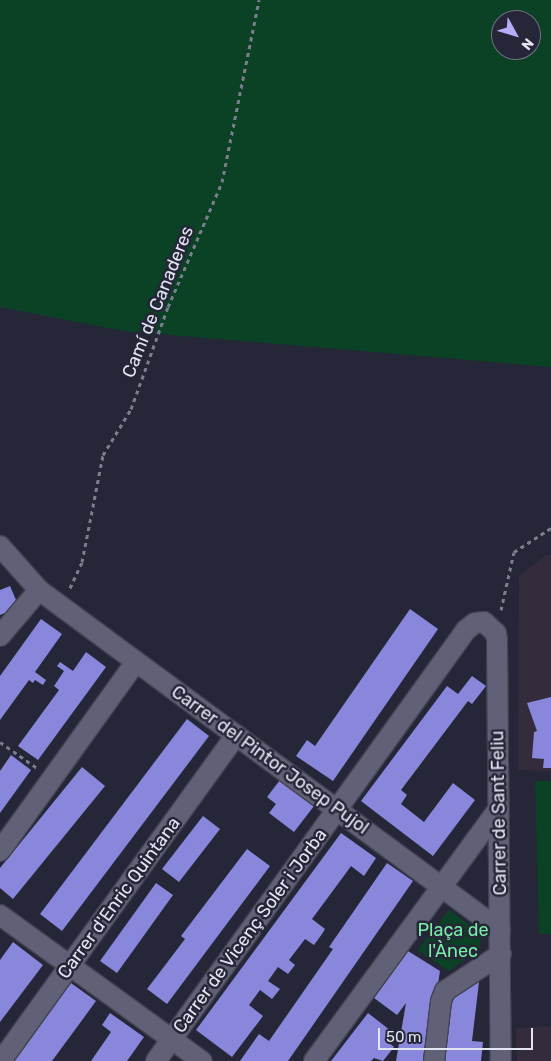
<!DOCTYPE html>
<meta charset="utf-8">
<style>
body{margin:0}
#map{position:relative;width:551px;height:1061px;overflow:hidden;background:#262639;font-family:Rubik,sans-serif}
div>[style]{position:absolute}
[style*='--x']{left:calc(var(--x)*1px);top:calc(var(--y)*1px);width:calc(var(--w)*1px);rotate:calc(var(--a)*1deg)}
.education>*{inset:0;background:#342c3c}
.green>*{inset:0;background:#0b4124}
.building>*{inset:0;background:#8987db}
.path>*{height:3px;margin-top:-1.5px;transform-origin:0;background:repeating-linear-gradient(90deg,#7c7d8d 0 4px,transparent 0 8px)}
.roads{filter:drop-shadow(1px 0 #434252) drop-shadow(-1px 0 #434252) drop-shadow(0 1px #434252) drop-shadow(0 -1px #434252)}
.minor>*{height:20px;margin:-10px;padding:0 10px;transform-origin:10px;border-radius:10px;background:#606076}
span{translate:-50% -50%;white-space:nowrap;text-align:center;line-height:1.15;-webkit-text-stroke:5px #262639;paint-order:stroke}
.street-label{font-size:18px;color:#e4e5f2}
.park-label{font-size:18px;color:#77f0a5}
.north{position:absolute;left:491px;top:10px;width:50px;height:50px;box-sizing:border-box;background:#262639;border:1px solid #727283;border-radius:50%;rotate:129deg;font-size:14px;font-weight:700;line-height:20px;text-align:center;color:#e4e5f2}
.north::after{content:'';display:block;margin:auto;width:18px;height:22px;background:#b6acf8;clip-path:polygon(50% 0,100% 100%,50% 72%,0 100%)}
.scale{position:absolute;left:378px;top:1028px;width:155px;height:22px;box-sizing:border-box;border:2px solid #e4e5f2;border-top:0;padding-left:6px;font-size:15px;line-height:18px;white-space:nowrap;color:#e4e5f2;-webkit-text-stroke:4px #262639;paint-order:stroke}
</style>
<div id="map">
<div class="education">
<i style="clip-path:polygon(546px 555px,551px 555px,551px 771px,518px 770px,519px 576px)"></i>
<i style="clip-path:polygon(551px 1026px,551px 1061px,517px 1061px,516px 1028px)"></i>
</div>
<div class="green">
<i style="clip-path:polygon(evenodd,0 0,551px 0,551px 367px,123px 331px,0 307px,0 0,501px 20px,531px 20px,531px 50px,501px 50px,501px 20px)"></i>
<i style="clip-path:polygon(535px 781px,551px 781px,551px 934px,539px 934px)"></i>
<i style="clip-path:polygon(449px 910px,481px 933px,480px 948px,449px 971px,417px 950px)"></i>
</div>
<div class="building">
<i style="clip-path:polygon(10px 586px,19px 607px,0 615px,0 590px)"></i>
<i style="clip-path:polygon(410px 609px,438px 629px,333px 781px,296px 756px,307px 740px,315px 746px)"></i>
<i style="clip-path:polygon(41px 619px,62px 634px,35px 672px,46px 680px,43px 685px,35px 680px,33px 683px,29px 680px,0 720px,0 676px)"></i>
<i style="clip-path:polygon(86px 652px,106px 667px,38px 760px,18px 746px,59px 690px,54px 686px,64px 671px,57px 666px,60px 662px,73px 671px)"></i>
<i style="clip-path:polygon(472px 676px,486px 686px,472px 704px,468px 701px,401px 790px,407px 795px,401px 804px,424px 822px,453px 783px,475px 800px,433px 856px,361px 801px,447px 686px,458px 694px)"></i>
<i style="clip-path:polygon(551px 697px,551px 768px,543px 768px,544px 759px,532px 758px,534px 732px,537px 731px,527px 703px)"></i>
<i style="clip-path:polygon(187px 719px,209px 736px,62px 931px,40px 914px)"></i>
<i style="clip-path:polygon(11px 755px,31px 770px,0 813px,0 771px)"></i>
<i style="clip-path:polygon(82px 767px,105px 786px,13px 899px,0 888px,0 868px)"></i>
<i style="clip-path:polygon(280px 780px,314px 806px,294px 832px,269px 813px,276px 804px,267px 797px)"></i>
<i style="clip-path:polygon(203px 816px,220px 829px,179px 882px,162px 869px)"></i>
<i style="clip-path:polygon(341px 833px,376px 858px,364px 876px,351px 866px,346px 873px,312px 919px,325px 929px,322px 934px,314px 945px,305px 939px,289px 960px,295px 965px,288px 974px,278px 967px,268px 981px,280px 989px,272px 999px,260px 990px,249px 1005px,263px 1016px,232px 1057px,196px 1030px)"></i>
<i style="clip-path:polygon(247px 849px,270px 866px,167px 1004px,147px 989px,185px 939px,181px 936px)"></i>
<i style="clip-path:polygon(387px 863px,413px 881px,288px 1061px,240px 1061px,259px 1034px,269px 1041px,333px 949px,329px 947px)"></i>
<i style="clip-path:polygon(156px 883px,173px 895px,117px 973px,100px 961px)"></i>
<i style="clip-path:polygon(13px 942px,43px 965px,0 1022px,0 960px)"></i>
<i style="clip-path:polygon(408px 951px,440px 971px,426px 1061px,396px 1061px,406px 1003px,397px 1015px,374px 998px)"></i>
<i style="clip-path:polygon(479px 982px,472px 1041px,483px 1042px,481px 1061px,444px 1061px,452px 993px)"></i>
<i style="clip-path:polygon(71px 983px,96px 1001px,80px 1023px,52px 1061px,14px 1061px)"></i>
<i style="clip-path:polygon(110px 1013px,144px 1037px,127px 1061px,91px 1061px,111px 1032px,102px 1025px)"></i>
<i style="clip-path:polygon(368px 1013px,395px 1034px,389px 1043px,394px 1047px,383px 1061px,374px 1058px,371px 1061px,331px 1061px)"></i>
</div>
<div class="path">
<i style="--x:70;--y:588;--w:29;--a:-65"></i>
<i style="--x:82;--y:562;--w:109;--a:-78.9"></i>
<i style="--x:103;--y:455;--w:54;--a:-58.7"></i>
<i style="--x:131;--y:409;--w:109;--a:-70.1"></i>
<i style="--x:168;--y:307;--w:136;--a:-66.6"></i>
<i style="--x:222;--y:182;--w:186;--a:-78.5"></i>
<i style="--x:501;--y:610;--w:59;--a:-77.4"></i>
<i style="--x:514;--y:552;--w:44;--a:-33"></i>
<i style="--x:0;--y:742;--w:45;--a:35.1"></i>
</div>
<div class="roads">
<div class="minor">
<i style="--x:0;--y:546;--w:59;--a:48.4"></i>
<i style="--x:39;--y:590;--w:573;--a:36.41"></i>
<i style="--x:0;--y:636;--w:60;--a:-49.7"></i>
<i style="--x:0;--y:851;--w:233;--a:-54.3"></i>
<i style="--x:0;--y:915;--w:249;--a:35.9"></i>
<i style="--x:1;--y:1061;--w:402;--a:-54.2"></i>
<i style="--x:156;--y:1061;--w:531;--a:-54.27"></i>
<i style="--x:466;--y:630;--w:11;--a:-38"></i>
<i style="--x:475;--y:623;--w:9;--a:-6"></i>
<i style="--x:484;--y:622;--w:16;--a:43"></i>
<i style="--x:496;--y:633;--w:7;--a:82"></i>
<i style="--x:497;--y:640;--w:421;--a:89.5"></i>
<i style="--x:314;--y:1061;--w:313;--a:-53.8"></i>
<i style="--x:434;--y:1061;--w:60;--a:-83.3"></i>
<i style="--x:441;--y:1001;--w:11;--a:-68"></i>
<i style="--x:445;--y:991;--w:67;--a:-33.5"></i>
</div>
</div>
<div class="street-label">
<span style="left:158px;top:302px;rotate:-68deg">Camí de Canaderes</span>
<span style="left:270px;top:760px;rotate:36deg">Carrer del Pintor Josep Pujol</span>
<span style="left:499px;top:813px;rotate:-91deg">Carrer de Sant Feliu</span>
<span style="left:119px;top:898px;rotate:-54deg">Carrer d'Enric Quintana</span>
<span style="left:250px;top:931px;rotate:-54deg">Carrer de Vicenç Soler i Jorba</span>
</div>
<div class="park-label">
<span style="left:453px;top:941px">Plaça de<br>l'Ànec</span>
</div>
<div class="north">N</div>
<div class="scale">50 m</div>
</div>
